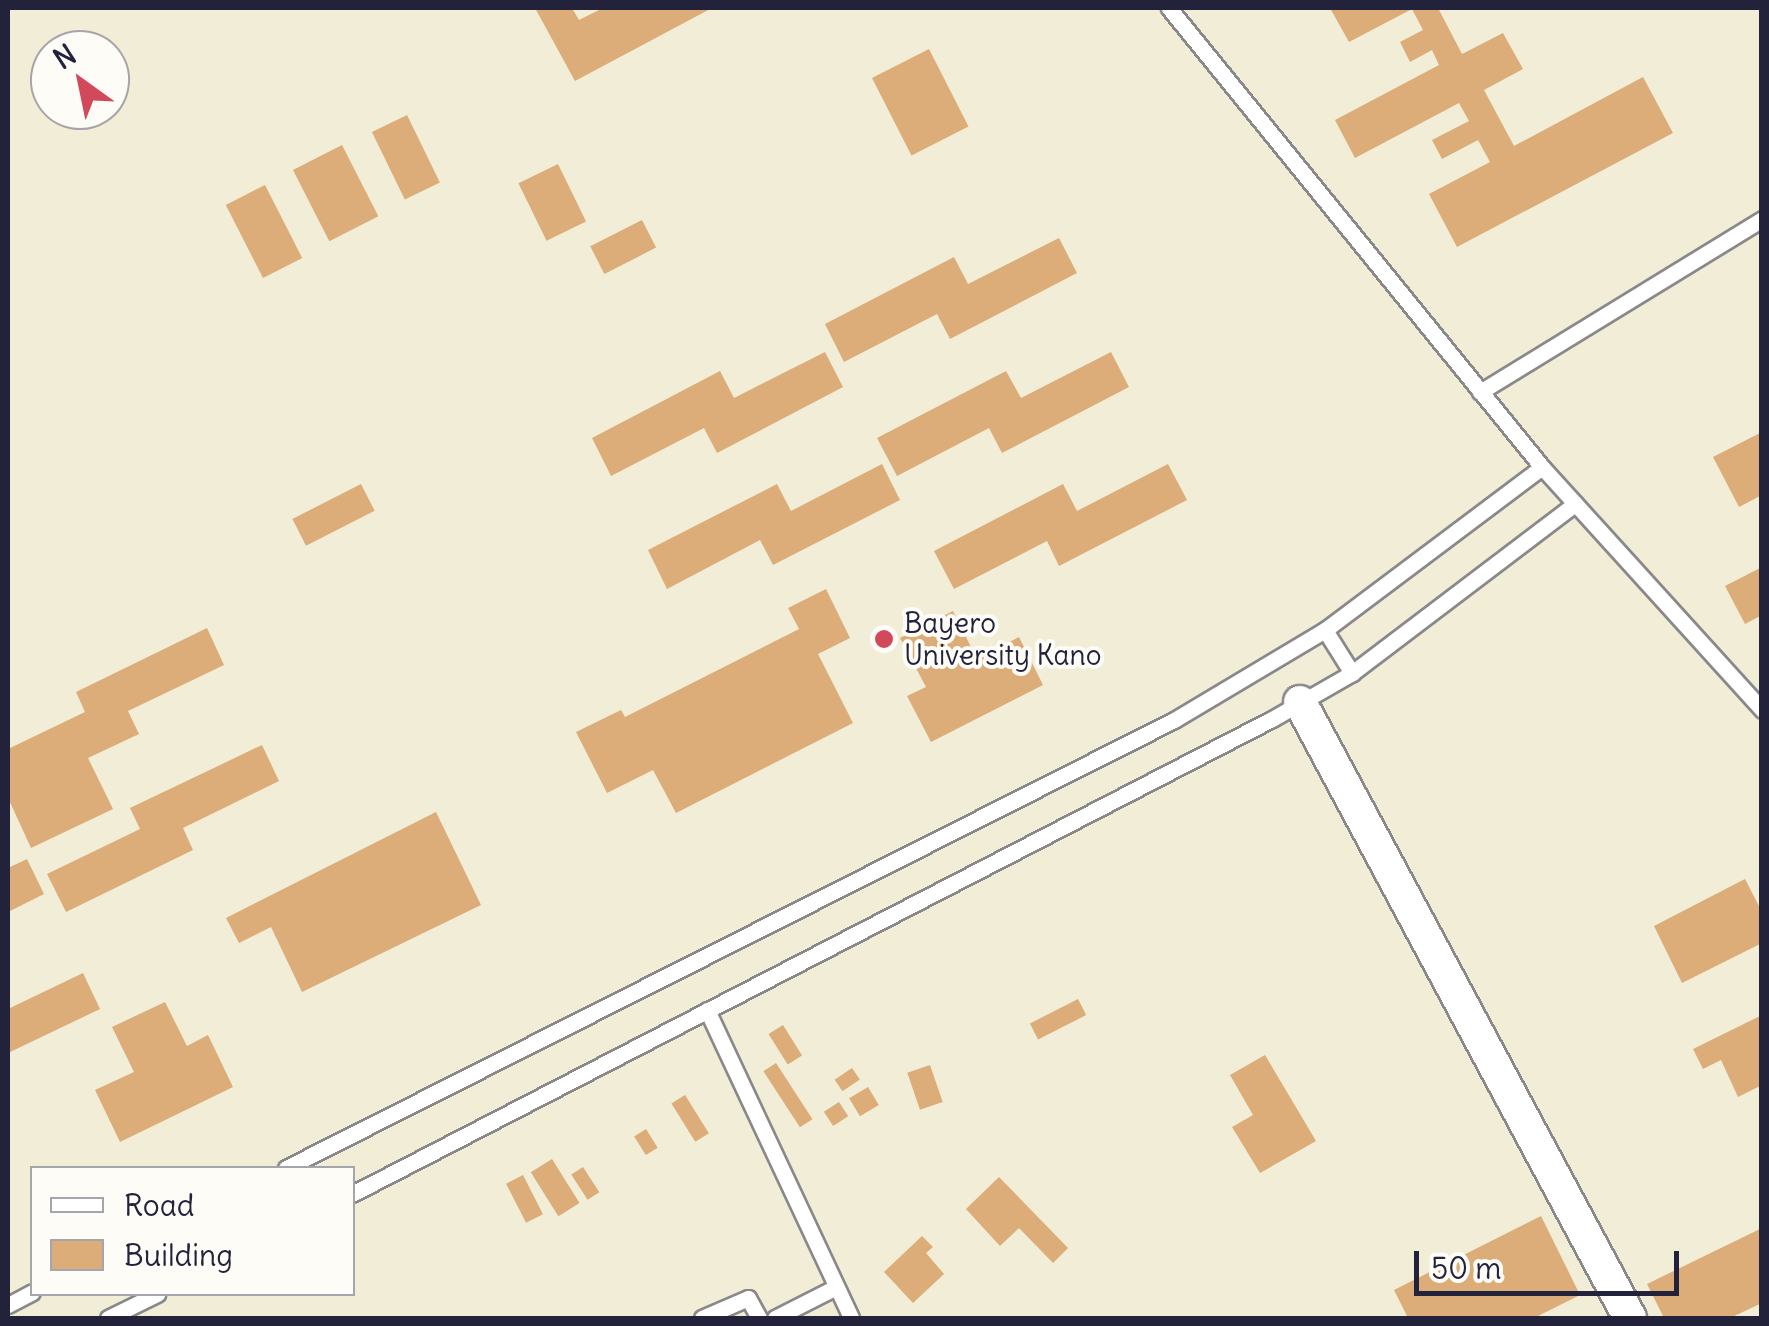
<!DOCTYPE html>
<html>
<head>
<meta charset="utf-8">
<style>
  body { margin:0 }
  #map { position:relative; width:1769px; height:1326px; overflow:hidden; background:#f1edd7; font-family:Delius,sans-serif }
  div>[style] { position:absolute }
  .building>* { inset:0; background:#dcac79; transform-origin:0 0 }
  .roads { filter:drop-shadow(2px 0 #8a8889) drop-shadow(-2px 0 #8a8889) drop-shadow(0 2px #8a8889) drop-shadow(0 -2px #8a8889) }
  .lane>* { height:15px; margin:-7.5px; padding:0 7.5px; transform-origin:7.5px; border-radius:7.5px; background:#fff }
  .street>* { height:32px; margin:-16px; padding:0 16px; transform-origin:16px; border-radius:16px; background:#fff }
  .dots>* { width:28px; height:28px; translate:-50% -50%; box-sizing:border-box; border:5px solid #fdfcf7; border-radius:50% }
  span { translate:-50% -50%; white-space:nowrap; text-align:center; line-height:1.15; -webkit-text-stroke:8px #fdfcf7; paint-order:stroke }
  .poi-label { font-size:28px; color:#22223b }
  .left { translate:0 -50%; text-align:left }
  .frame { position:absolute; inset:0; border:10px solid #22223b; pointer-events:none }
  .legend { position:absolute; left:30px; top:1166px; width:325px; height:130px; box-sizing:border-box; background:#fdfcf7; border:2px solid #a5a5ac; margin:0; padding:12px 18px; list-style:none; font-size:30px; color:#22223b }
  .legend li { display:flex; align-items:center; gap:20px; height:50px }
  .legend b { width:50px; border:2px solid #a5a5ac }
  .north { position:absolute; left:30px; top:30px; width:100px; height:100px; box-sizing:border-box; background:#fdfcf7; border:2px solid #a5a5ac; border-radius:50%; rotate:327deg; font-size:28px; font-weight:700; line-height:40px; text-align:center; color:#22223b }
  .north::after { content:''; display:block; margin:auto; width:35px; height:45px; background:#d1495b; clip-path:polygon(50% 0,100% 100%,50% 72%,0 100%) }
  .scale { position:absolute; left:1414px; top:1251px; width:265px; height:45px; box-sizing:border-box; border:5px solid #22223b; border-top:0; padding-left:12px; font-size:30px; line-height:35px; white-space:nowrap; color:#22223b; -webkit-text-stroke:8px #fdfcf7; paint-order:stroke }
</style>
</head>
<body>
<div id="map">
  <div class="building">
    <div style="clip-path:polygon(535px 8px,572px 8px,579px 20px,603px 8px,712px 8px,575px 81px)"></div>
    <div style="clip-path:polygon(1330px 8px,1438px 8px,1462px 54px,1503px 33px,1523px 69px,1484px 90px,1514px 146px,1643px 77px,1673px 133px,1457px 247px,1429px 194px,1490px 162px,1478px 140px,1442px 159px,1432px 140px,1469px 121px,1459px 103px,1355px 158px,1335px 120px,1439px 65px,1432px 50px,1410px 62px,1400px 42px,1423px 30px,1412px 9px,1349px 42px)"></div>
    <div style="left:929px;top:49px;width:87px;height:64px;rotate:63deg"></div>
    <div style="left:407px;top:115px;width:75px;height:39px;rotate:64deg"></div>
    <div style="left:342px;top:145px;width:80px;height:55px;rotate:63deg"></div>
    <div style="left:558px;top:164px;width:64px;height:44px;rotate:64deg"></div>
    <div style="left:265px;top:185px;width:82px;height:44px;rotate:63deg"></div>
    <div style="left:642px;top:220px;width:31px;height:58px;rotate:63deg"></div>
    <div style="clip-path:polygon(1059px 238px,1077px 273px,950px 339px,937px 314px,844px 362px,825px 324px,954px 257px,968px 284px)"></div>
    <div style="clip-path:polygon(825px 352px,843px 387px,717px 453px,704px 428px,611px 476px,592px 438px,720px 371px,734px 398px)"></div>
    <div style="clip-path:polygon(1111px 352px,1129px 387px,1002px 453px,989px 428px,897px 476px,877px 438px,1006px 371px,1021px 398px)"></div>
    <div style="clip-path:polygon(1762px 432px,1762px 495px,1739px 507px,1713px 457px)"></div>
    <div style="clip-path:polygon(882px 464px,900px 500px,773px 565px,760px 540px,667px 589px,648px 550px,777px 484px,791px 511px)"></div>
    <div style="clip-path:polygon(1168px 464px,1187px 500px,1059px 566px,1047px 541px,954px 589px,934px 551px,1063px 484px,1077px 511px)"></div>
    <div style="left:361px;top:484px;width:30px;height:77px;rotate:63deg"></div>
    <div style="clip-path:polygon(1762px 567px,1762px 615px,1745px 624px,1725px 586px)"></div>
    <div style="clip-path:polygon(826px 589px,850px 638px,818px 654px,853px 723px,676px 813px,653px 770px,607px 793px,576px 732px,621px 710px,625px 717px,799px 629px,788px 608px)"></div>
    <div style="clip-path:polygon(953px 611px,977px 659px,1019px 637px,1043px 685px,931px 742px,907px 696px,926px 687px,900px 638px)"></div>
    <div style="clip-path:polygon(207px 628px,224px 665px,128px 711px,139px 734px,88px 758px,113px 809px,31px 848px,9px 800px,8px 749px,85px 712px,76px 692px)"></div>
    <div style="clip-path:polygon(262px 745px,279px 781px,183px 828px,193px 850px,66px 912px,47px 874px,140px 829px,130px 808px)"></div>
    <div style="clip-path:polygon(436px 812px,481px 905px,302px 992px,271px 927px,239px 943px,226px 918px)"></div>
    <div style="clip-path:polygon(27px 859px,44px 894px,8px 912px,8px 868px)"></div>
    <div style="clip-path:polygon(1745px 879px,1762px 912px,1762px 943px,1682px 983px,1654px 926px)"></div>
    <div style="clip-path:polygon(83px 973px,100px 1009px,8px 1053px,8px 1009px)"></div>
    <div style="left:1078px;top:999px;width:18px;height:54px;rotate:63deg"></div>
    <div style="clip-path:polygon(165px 1002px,187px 1046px,208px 1035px,233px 1087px,120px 1142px,95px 1090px,134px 1072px,112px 1027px)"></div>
    <div style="clip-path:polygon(1762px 1015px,1762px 1085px,1738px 1097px,1721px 1060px,1703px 1069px,1693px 1049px)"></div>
    <div style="left:783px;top:1025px;width:36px;height:17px;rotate:58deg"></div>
    <div style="clip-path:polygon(1265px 1055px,1316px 1141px,1260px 1173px,1232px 1127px,1253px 1115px,1230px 1075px)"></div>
    <div style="left:776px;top:1063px;width:67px;height:15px;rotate:57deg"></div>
    <div style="left:930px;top:1065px;width:39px;height:24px;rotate:71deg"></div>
    <div style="left:852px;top:1068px;width:14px;height:21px;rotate:56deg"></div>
    <div style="left:868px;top:1087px;width:21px;height:22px;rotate:59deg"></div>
    <div style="left:685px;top:1095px;width:45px;height:16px;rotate:58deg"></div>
    <div style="left:839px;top:1102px;width:17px;height:18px;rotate:57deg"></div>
    <div style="left:646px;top:1129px;width:22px;height:14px;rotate:58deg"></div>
    <div style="left:552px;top:1159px;width:52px;height:25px;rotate:58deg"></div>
    <div style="left:583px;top:1167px;width:30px;height:14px;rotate:57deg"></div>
    <div style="left:523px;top:1175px;width:44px;height:19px;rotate:63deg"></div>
    <div style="clip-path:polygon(999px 1177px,1068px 1248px,1053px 1263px,1019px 1228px,1000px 1246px,966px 1209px)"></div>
    <div style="clip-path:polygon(1541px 1216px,1580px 1295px,1534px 1318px,1408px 1318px,1394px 1290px)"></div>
    <div style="clip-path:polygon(1762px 1228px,1762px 1303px,1730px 1318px,1664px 1318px,1647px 1284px)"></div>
    <div style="clip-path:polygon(922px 1236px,933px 1247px,926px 1253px,944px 1274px,913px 1303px,884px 1272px)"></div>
  </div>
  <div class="roads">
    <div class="lane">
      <div style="left:1169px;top:8px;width:591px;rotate:50.9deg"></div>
      <div style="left:1542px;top:467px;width:328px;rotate:47.8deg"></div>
      <div style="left:1480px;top:392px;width:331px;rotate:-31.5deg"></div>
      <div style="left:1325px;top:630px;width:51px;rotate:57.9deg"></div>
      <div style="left:707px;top:1010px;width:340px;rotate:64.9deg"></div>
      <div style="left:286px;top:1168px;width:995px;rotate:-26.77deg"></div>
      <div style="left:1174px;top:720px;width:176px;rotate:-30.8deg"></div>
      <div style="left:1325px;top:630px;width:271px;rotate:-36.9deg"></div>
      <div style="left:352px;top:1194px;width:1035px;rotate:-27.31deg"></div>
      <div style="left:1272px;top:719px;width:92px;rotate:-29.9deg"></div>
      <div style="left:1352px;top:673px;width:280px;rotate:-37.2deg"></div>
      <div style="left:8px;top:1305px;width:27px;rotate:-28deg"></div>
      <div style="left:108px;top:1318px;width:55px;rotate:-26.1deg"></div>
      <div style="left:702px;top:1318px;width:50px;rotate:-23.5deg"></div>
      <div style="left:748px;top:1298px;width:23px;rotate:61deg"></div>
      <div style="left:775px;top:1318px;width:68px;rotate:-26.9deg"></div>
    </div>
    <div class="street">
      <div style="left:1300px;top:702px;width:699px;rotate:61.82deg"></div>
    </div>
  </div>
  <div class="dots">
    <div style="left:884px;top:639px;background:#d1495b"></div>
  </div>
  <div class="poi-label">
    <span class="left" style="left:904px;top:639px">Bayero<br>University Kano</span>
  </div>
  <div class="frame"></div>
  <ul class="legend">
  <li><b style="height:12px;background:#fff"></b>Road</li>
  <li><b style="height:28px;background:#dcac79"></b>Building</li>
  </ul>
  <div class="north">N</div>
  <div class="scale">50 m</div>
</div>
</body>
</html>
